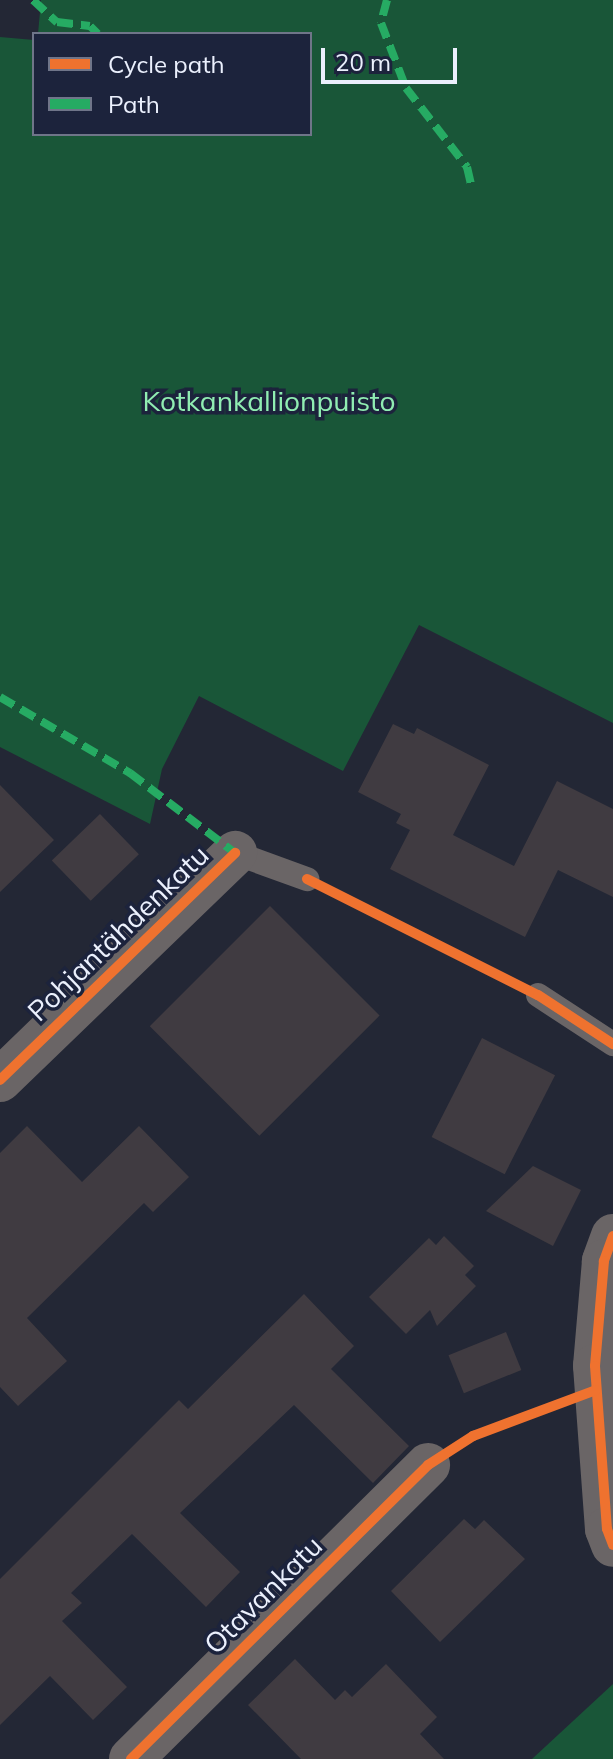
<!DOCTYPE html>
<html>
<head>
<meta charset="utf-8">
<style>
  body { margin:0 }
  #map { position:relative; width:613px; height:1759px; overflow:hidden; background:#232735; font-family:Mulish,sans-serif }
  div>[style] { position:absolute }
  .forest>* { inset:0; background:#195638 }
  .building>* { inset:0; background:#403b41; transform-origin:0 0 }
  .service>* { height:24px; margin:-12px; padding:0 12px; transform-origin:12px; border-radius:12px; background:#6a6566 }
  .minor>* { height:44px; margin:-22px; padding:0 22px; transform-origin:22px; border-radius:22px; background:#6a6566 }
  .quiet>* { height:8px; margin-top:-4px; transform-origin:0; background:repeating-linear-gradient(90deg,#26ab63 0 16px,transparent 0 24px) }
  .cycleway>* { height:10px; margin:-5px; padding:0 5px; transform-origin:5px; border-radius:5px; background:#ef722f }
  span { translate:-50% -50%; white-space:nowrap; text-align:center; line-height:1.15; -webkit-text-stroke:7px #1c233c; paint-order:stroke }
  .park-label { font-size:28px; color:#90edb2 }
  .street-label { font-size:28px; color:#ebf0fd }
  .legend { position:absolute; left:32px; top:32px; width:280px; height:104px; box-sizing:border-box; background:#1c233c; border:2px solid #6f7589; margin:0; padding:10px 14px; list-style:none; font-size:24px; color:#ebf0fd }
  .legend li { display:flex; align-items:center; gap:16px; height:40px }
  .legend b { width:40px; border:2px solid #6f7589 }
  .scale { position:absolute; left:321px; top:48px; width:136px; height:36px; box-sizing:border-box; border:4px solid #ebf0fd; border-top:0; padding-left:10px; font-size:24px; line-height:28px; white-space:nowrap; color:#ebf0fd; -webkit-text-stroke:6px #1c233c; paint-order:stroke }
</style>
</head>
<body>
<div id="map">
  <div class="forest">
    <div style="clip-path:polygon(41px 0,613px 0,613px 723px,419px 625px,343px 771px,199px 696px,162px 769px,150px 824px,0 747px,0 37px,34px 40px,34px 134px,310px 134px,310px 34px,38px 34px)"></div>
    <div style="clip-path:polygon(613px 1684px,613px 1759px,532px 1759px)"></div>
  </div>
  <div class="building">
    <div style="clip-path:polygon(393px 724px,414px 734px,417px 728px,489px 765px,453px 835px,514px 866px,557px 781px,613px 809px,613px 897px,558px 870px,525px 937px,390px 869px,410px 830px,396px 823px,401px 814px,358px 792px)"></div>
    <div style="clip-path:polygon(0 785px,54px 840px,0 892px)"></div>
    <div style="left:100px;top:814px;width:56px;height:67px;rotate:46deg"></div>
    <div style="left:270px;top:906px;width:155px;height:170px;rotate:45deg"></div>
    <div style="left:482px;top:1038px;width:82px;height:111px;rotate:27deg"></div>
    <div style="clip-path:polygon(27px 1126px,82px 1182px,139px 1126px,189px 1177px,153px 1212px,144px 1203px,27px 1318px,67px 1361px,18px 1406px,0 1387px,0 1153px)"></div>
    <div style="clip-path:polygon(533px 1166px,581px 1190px,553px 1246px,486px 1211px)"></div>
    <div style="clip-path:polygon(444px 1236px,474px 1266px,465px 1275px,476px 1286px,437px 1326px,430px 1310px,406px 1334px,369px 1297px,429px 1238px,436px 1245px)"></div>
    <div style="clip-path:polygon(304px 1294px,354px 1346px,331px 1369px,409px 1446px,373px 1483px,294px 1405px,180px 1513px,240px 1572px,206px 1607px,132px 1534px,71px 1593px,82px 1603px,62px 1621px,127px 1687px,93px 1720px,50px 1676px,0 1725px,0 1579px,179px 1400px,188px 1409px)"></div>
    <div style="left:506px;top:1332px;width:41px;height:62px;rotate:68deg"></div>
    <div style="clip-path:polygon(464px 1519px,475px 1529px,484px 1520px,525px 1559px,440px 1642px,391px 1591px)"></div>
    <div style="clip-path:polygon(295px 1659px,335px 1700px,345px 1690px,352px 1697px,386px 1664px,437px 1717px,420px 1734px,444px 1759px,301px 1759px,248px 1705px)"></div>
  </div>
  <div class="service">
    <div style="left:235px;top:853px;width:77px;rotate:19.9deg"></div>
    <div style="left:538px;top:995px;width:90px;rotate:33.2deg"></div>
  </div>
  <div class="minor">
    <div style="left:0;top:1080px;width:327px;rotate:-44deg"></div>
    <div style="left:613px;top:1236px;width:27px;rotate:110deg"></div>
    <div style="left:604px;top:1261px;width:105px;rotate:94.9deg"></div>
    <div style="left:595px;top:1366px;width:163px;rotate:85.8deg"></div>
    <div style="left:607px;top:1529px;width:17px;rotate:69deg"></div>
    <div style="left:131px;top:1759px;width:418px;rotate:-44.7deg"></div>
  </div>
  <div class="quiet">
    <div style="left:33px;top:0;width:33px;rotate:43deg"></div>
    <div style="left:57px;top:22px;width:33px;rotate:7deg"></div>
    <div style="left:90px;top:26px;width:11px;rotate:45deg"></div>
    <div style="left:387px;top:0;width:24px;rotate:105deg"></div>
    <div style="left:381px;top:23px;width:70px;rotate:69deg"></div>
    <div style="left:406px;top:88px;width:100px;rotate:52.3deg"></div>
    <div style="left:467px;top:167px;width:23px;rotate:77deg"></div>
    <div style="left:0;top:697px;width:151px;rotate:30.3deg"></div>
    <div style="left:130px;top:773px;width:132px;rotate:37.3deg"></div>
  </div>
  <div class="cycleway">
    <div style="left:307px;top:879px;width:258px;rotate:26.7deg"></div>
    <div style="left:538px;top:995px;width:90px;rotate:33.2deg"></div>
    <div style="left:0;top:1080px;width:327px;rotate:-44deg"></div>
    <div style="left:613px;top:1236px;width:27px;rotate:110deg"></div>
    <div style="left:604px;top:1261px;width:105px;rotate:94.9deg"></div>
    <div style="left:595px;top:1366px;width:163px;rotate:85.8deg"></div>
    <div style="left:607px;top:1529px;width:17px;rotate:69deg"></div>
    <div style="left:131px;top:1759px;width:418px;rotate:-44.7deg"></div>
    <div style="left:428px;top:1465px;width:54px;rotate:-32.8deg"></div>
    <div style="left:473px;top:1436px;width:131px;rotate:-20.5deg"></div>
  </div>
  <div class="park-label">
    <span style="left:269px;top:401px">Kotkankallionpuisto</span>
  </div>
  <div class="street-label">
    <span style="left:118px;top:933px;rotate:-44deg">Pohjantähdenkatu</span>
    <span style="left:263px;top:1595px;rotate:-45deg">Otavankatu</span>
  </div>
  <ul class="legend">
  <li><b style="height:10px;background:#ef722f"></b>Cycle path</li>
  <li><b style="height:10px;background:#26ab63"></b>Path</li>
  </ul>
  <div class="scale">20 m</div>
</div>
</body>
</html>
